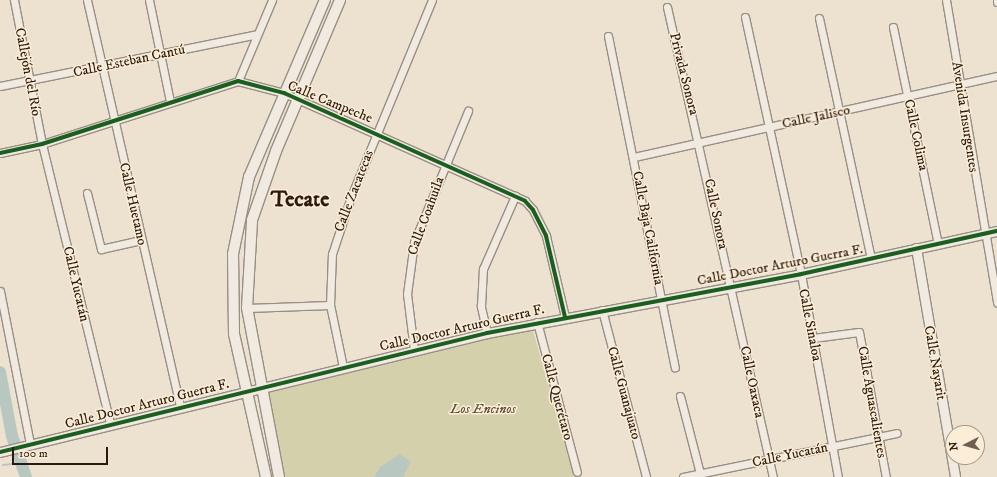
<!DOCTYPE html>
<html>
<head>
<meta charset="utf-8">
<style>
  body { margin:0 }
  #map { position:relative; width:997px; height:477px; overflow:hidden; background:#ede1cf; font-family:"IM FELL DW Pica",serif }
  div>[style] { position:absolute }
  .green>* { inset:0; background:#d5d0ac }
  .water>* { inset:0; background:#b8c8c1 }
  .stream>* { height:2px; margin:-1px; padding:0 1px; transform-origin:1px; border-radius:1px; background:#b8c8c1 }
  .river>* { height:12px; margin:-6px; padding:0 6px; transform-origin:6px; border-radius:6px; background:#b8c8c1 }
  .roads { filter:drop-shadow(1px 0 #988f84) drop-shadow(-1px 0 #988f84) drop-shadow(0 1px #988f84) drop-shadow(0 -1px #988f84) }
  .minor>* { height:7px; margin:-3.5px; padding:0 3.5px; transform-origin:3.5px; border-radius:3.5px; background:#f0eae0 }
  .tertiary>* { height:9px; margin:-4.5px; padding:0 4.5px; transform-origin:4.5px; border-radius:4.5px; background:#f0eae0 }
  .secondary>* { height:10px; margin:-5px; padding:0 5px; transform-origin:5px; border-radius:5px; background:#f0eae0 }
  .cycleway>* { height:4px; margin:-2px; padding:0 2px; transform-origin:2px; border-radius:2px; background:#1b5e20 }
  span { translate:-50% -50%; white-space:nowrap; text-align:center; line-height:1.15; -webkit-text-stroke:3px #fcedd7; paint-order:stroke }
  .street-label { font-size:14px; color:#2b1a0d }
  .park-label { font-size:14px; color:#584c34; font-style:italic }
  .town-label { font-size:22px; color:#2b1a0d; font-weight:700 }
  .north { position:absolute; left:945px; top:425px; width:40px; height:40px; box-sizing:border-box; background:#fcedd7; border:1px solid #a89986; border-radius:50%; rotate:264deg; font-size:11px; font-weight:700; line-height:16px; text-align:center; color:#2b1a0d }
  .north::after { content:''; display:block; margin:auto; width:14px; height:18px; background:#6f6051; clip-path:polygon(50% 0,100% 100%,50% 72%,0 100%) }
  .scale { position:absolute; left:12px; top:447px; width:96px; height:18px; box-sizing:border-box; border:2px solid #2b1a0d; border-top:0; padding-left:5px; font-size:12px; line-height:14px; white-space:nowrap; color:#2b1a0d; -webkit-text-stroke:3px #fcedd7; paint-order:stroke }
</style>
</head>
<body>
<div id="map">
  <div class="green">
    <div style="clip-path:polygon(532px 327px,574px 477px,284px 477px,264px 390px)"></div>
  </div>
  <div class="water">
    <div style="clip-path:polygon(400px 454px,411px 462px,403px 477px,374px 477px,380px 467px)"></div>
  </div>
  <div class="stream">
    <div style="left:3px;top:465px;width:17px;rotate:-7deg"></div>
  </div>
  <div class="river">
    <div style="left:0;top:372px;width:65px;rotate:79.4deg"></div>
    <div style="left:12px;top:436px;width:43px;rotate:71.1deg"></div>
  </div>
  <div class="roads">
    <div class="minor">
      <div style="left:14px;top:0;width:147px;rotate:79deg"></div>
      <div style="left:42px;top:144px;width:288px;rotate:76.3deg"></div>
      <div style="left:87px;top:0;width:417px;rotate:77.1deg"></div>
      <div style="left:149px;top:0;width:103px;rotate:78.3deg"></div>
      <div style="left:946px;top:0;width:307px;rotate:80.4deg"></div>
      <div style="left:997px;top:0;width:2px;rotate:90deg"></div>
      <div style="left:667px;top:7px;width:482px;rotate:77.3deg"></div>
      <div style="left:745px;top:17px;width:263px;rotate:77.7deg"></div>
      <div style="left:801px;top:274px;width:206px;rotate:79.7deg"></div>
      <div style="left:819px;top:18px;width:246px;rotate:77.8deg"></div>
      <div style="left:893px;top:27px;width:222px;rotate:78.3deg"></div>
      <div style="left:608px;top:36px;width:338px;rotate:78.6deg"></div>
      <div style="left:238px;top:81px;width:88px;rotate:-67.2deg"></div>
      <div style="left:0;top:86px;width:262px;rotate:-11.4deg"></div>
      <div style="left:0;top:153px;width:43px;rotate:-12.1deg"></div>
      <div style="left:42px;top:144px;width:206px;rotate:-17.8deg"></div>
      <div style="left:238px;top:81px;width:48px;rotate:14.6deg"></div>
      <div style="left:284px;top:93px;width:264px;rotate:24.1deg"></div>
      <div style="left:525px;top:201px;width:12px;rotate:48deg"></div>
      <div style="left:533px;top:210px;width:29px;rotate:63deg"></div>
      <div style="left:546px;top:236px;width:83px;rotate:76.8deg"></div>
      <div style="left:634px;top:157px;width:372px;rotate:-12.6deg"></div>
      <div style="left:87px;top:193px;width:58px;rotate:76deg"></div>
      <div style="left:101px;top:249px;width:41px;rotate:-12.7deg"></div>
      <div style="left:0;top:291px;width:156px;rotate:78.9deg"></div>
      <div style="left:247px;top:308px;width:83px;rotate:-2.1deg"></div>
      <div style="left:602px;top:310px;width:173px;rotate:75.2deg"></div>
      <div style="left:537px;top:322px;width:155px;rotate:75.1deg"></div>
      <div style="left:487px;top:333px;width:28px;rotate:-103deg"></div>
      <div style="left:481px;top:306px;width:37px;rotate:-87deg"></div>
      <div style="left:483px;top:269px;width:80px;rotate:-66.3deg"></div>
      <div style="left:813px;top:338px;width:46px;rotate:-7.4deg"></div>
      <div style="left:859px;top:332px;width:147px;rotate:79.5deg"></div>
      <div style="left:414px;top:350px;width:56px;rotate:-97.1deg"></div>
      <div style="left:407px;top:294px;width:52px;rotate:-82.3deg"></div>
      <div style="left:414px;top:242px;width:142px;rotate:-67.6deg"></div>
      <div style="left:343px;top:367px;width:63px;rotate:-101.8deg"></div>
      <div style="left:330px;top:305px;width:51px;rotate:-87.8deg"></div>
      <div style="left:332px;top:254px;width:63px;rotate:-71.6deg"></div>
      <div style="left:352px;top:194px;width:210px;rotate:-67.6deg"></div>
      <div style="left:680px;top:396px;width:84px;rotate:75.5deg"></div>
      <div style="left:683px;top:477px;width:218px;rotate:-11.6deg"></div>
    </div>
    <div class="tertiary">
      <div style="left:916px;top:248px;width:232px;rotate:80.3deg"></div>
      <div style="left:0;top:452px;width:501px;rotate:-13.73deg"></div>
      <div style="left:487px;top:333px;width:319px;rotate:-10.6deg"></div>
      <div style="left:801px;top:274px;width:201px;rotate:-12.4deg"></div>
    </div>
    <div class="secondary">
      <div style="left:266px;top:477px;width:147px;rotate:-102.6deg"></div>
      <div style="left:234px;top:334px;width:80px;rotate:-90.7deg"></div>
      <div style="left:233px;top:254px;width:79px;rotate:-78.3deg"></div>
      <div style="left:249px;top:177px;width:193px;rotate:-66.8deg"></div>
      <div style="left:279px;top:477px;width:172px;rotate:-100.7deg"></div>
      <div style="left:247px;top:308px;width:88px;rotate:-86.7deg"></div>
      <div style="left:252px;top:220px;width:73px;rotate:-70.8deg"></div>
      <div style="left:276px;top:151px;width:164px;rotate:-67deg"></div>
    </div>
  </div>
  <div class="cycleway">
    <div style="left:0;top:153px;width:43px;rotate:-12.1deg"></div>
    <div style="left:42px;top:144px;width:206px;rotate:-17.8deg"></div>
    <div style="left:238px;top:81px;width:48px;rotate:14.6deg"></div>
    <div style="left:284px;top:93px;width:264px;rotate:24.1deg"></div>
    <div style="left:525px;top:201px;width:12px;rotate:48deg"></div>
    <div style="left:533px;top:210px;width:29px;rotate:63deg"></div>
    <div style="left:546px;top:236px;width:83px;rotate:76.8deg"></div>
    <div style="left:0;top:452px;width:501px;rotate:-13.73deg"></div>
    <div style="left:487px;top:333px;width:319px;rotate:-10.6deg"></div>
    <div style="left:801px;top:274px;width:201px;rotate:-12.4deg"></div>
  </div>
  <div class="street-label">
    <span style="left:129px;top:61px;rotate:-12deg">Calle Esteban Cantú</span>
    <span style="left:28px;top:72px;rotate:79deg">Callejón del Río</span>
    <span style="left:684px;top:74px;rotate:76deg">Privada Sonora</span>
    <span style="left:330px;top:102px;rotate:22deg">Calle Campeche</span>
    <span style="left:816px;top:117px;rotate:-12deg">Calle Jalisco</span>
    <span style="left:965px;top:117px;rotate:81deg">Avenida Insurgentes</span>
    <span style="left:916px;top:135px;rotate:78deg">Calle Colima</span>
    <span style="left:354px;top:191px;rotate:-69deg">Calle Zacatecas</span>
    <span style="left:133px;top:204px;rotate:77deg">Calle Huetamo</span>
    <span style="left:716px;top:214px;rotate:78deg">Calle Sonora</span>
    <span style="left:426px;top:216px;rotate:-70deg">Calle Coahuila</span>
    <span style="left:648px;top:228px;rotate:79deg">Calle Baja California</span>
    <span style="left:780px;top:265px;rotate:-11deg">Calle Doctor Arturo Guerra F.</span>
    <span style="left:76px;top:284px;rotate:77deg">Calle Yucatán</span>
    <span style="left:810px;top:325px;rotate:79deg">Calle Sinaloa</span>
    <span style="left:462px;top:328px;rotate:-13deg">Calle Doctor Arturo Guerra F.</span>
    <span style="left:935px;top:363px;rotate:80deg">Calle Nayarit</span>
    <span style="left:752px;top:382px;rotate:78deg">Calle Oaxaca</span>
    <span style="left:624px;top:393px;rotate:75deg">Calle Guanajuato</span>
    <span style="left:557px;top:397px;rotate:75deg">Calle Querétaro</span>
    <span style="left:872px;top:402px;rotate:80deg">Calle Aguascalientes</span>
    <span style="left:147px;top:404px;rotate:-14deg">Calle Doctor Arturo Guerra F.</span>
    <span style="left:790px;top:455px;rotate:-12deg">Calle Yucatán</span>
  </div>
  <div class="park-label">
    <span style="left:483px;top:409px">Los Encinos</span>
  </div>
  <div class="town-label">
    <span style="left:300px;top:200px">Tecate</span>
  </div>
  <div class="north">N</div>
  <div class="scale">100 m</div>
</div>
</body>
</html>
